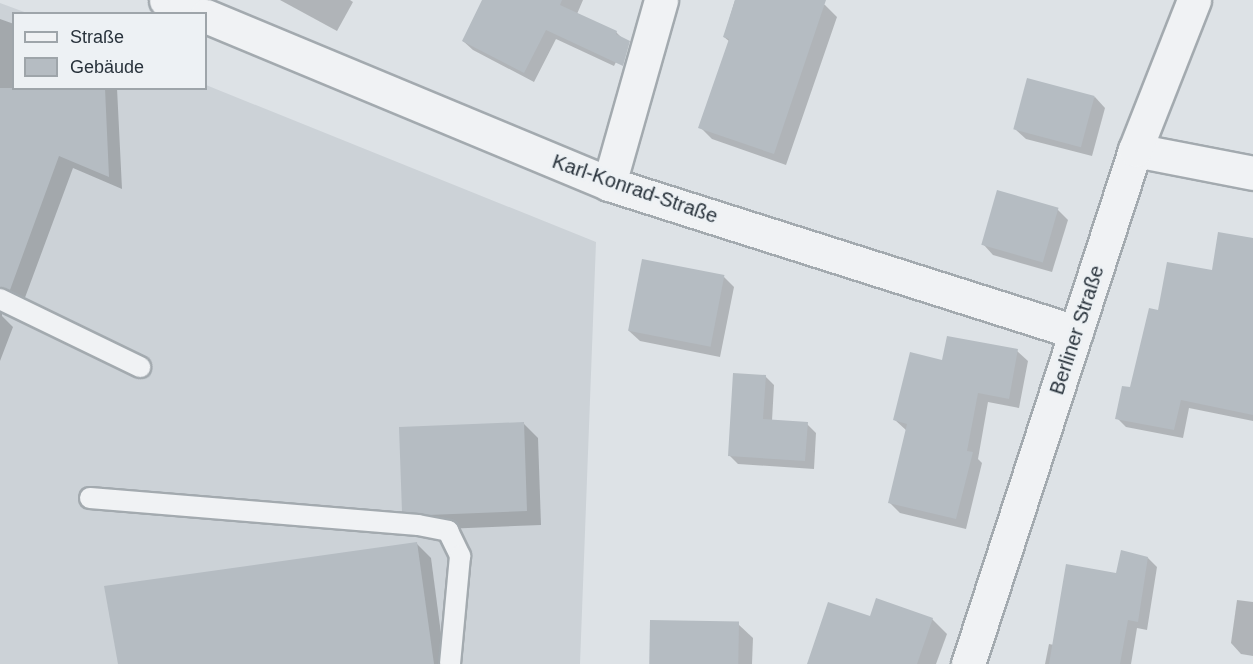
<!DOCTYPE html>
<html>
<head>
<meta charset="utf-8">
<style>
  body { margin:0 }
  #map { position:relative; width:1253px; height:664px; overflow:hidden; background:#dde2e6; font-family:Arial,sans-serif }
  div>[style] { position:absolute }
  .built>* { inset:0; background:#ccd2d7 }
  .shadow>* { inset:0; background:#0003 }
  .building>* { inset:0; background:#b5bcc2; transform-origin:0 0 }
  .roads { filter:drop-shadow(2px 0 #a3aaaf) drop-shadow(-2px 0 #a3aaaf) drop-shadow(0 2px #a3aaaf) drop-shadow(0 -2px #a3aaaf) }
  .service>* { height:20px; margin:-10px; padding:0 10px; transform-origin:10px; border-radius:10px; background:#f0f2f4 }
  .minor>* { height:33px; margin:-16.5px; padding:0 16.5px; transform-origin:16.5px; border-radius:16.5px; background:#f0f2f4 }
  span { translate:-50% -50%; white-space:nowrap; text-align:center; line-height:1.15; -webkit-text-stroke:5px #edf1f4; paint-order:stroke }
  .street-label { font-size:20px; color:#28323b }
  .legend { position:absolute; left:12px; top:12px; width:195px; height:78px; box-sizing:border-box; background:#edf1f4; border:2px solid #9ea5aa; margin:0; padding:8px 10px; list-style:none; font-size:18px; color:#28323b }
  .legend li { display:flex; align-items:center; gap:12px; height:30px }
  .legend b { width:30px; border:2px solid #9ea5aa }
</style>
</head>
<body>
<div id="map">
  <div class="built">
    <div style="clip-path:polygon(0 3px,27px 13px,14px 14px,14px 88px,206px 88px,206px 85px,596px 242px,580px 664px,0 664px)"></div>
  </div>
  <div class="shadow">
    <div style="clip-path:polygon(280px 0,350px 0,353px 2px,337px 31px)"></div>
    <div style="clip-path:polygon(485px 0,583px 0,577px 14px,616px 32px,626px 42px,614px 66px,556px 39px,534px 82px,473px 50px,463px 41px)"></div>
    <div style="clip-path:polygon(735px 0,810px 0,825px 5px,837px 17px,786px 165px,712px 139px,700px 127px,730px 42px,724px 37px)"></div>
    <div style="clip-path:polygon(0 19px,14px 24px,14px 88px,117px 88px,122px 189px,73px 168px,23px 303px,2px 308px,2px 316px,13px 327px,0 361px)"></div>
    <div style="clip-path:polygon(1095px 97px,1105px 108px,1092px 156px,1026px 139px,1015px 129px)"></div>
    <div style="clip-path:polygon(1057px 209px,1068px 220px,1052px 272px,993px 255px,983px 244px)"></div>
    <div style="clip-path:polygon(1253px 239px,1253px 421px,1189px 408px,1183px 438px,1126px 427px,1117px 418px,1131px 389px,1159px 312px)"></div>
    <div style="clip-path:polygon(724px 277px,734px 287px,720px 357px,640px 341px,629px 331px)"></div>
    <div style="clip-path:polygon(1017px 351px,1028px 361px,1019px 408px,988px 402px,978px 459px,982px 463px,966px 529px,900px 513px,890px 503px,907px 431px,895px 420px,943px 362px)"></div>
    <div style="clip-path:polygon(765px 376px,774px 385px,772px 421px,807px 424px,816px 433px,814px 469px,738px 464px,729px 455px)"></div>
    <div style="clip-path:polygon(524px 424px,538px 438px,541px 525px,444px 529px,418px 526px,404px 511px)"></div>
    <div style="clip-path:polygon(416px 543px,431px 558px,445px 664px,119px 664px)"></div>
    <div style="clip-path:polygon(1148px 558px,1157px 567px,1147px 630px,1137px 628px,1131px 664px,1045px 664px,1049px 644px,1054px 645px,1117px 574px)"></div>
    <div style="clip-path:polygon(1237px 600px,1253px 602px,1253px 656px,1241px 654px,1231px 643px)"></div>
    <div style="clip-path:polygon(871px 618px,932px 619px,947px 634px,936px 664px,809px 664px)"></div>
    <div style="clip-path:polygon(738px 624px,753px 638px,752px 664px,651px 664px)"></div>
  </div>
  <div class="building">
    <div style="clip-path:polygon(482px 0,562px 0,560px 5px,617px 31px,616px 34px,630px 41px,623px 66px,546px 30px,524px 73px,462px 41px)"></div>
    <div style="clip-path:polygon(735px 0,826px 0,774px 154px,698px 128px,729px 39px,723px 37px)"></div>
    <div style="left:1027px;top:78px;width:70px;height:53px;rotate:15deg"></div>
    <div style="clip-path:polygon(0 88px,105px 88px,109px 177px,59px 156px,10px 290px,0 287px)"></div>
    <div style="left:997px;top:190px;width:64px;height:57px;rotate:16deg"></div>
    <div style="clip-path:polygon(1218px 232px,1253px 238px,1253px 415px,1181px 400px,1174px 430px,1115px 419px,1122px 386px,1130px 387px,1149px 308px,1158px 310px,1167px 262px,1212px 270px)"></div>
    <div style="left:642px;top:259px;width:84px;height:73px;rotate:11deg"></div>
    <div style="clip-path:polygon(947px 336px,1018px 349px,1009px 399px,978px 393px,967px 451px,973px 452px,956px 519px,888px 503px,907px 424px,893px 420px,910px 352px,942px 360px)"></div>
    <div style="clip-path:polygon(733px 373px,766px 375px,763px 419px,808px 422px,805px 461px,728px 456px)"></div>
    <div style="clip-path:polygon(524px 422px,527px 511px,428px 515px,402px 512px,399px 427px)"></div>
    <div style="clip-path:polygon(417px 542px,434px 664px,118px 664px,104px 586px)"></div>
    <div style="clip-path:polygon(1121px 550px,1148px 557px,1138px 622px,1128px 620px,1120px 664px,1049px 664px,1066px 564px,1116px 573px)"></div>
    <div style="clip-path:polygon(876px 598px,933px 618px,917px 664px,807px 664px,828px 602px,870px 616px)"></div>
    <div style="left:650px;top:620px;width:89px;height:44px;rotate:1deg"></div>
  </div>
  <div class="roads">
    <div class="service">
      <div style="left:0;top:299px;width:156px;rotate:25.9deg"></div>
      <div style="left:90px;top:498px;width:329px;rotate:4.7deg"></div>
      <div style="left:418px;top:525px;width:31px;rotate:11deg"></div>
      <div style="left:448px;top:531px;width:28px;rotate:64deg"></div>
      <div style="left:460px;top:556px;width:108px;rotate:95.3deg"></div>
    </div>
    <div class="minor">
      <div style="left:166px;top:0;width:35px;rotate:24deg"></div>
      <div style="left:206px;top:16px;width:437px;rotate:22.6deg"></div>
      <div style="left:609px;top:184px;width:490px;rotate:17.6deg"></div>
      <div style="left:1135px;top:150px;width:120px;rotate:11deg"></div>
      <div style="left:609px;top:184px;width:191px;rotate:-74.2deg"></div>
      <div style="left:968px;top:664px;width:540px;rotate:-72deg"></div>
      <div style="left:1135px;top:150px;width:161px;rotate:-68.5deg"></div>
    </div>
  </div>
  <div class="street-label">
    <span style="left:635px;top:189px;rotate:19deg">Karl-Konrad-Straße</span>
    <span style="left:1077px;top:330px;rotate:-72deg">Berliner Straße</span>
  </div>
  <ul class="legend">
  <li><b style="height:8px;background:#f0f2f4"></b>Straße</li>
  <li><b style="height:16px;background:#b5bcc2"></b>Gebäude</li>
  </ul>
</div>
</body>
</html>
